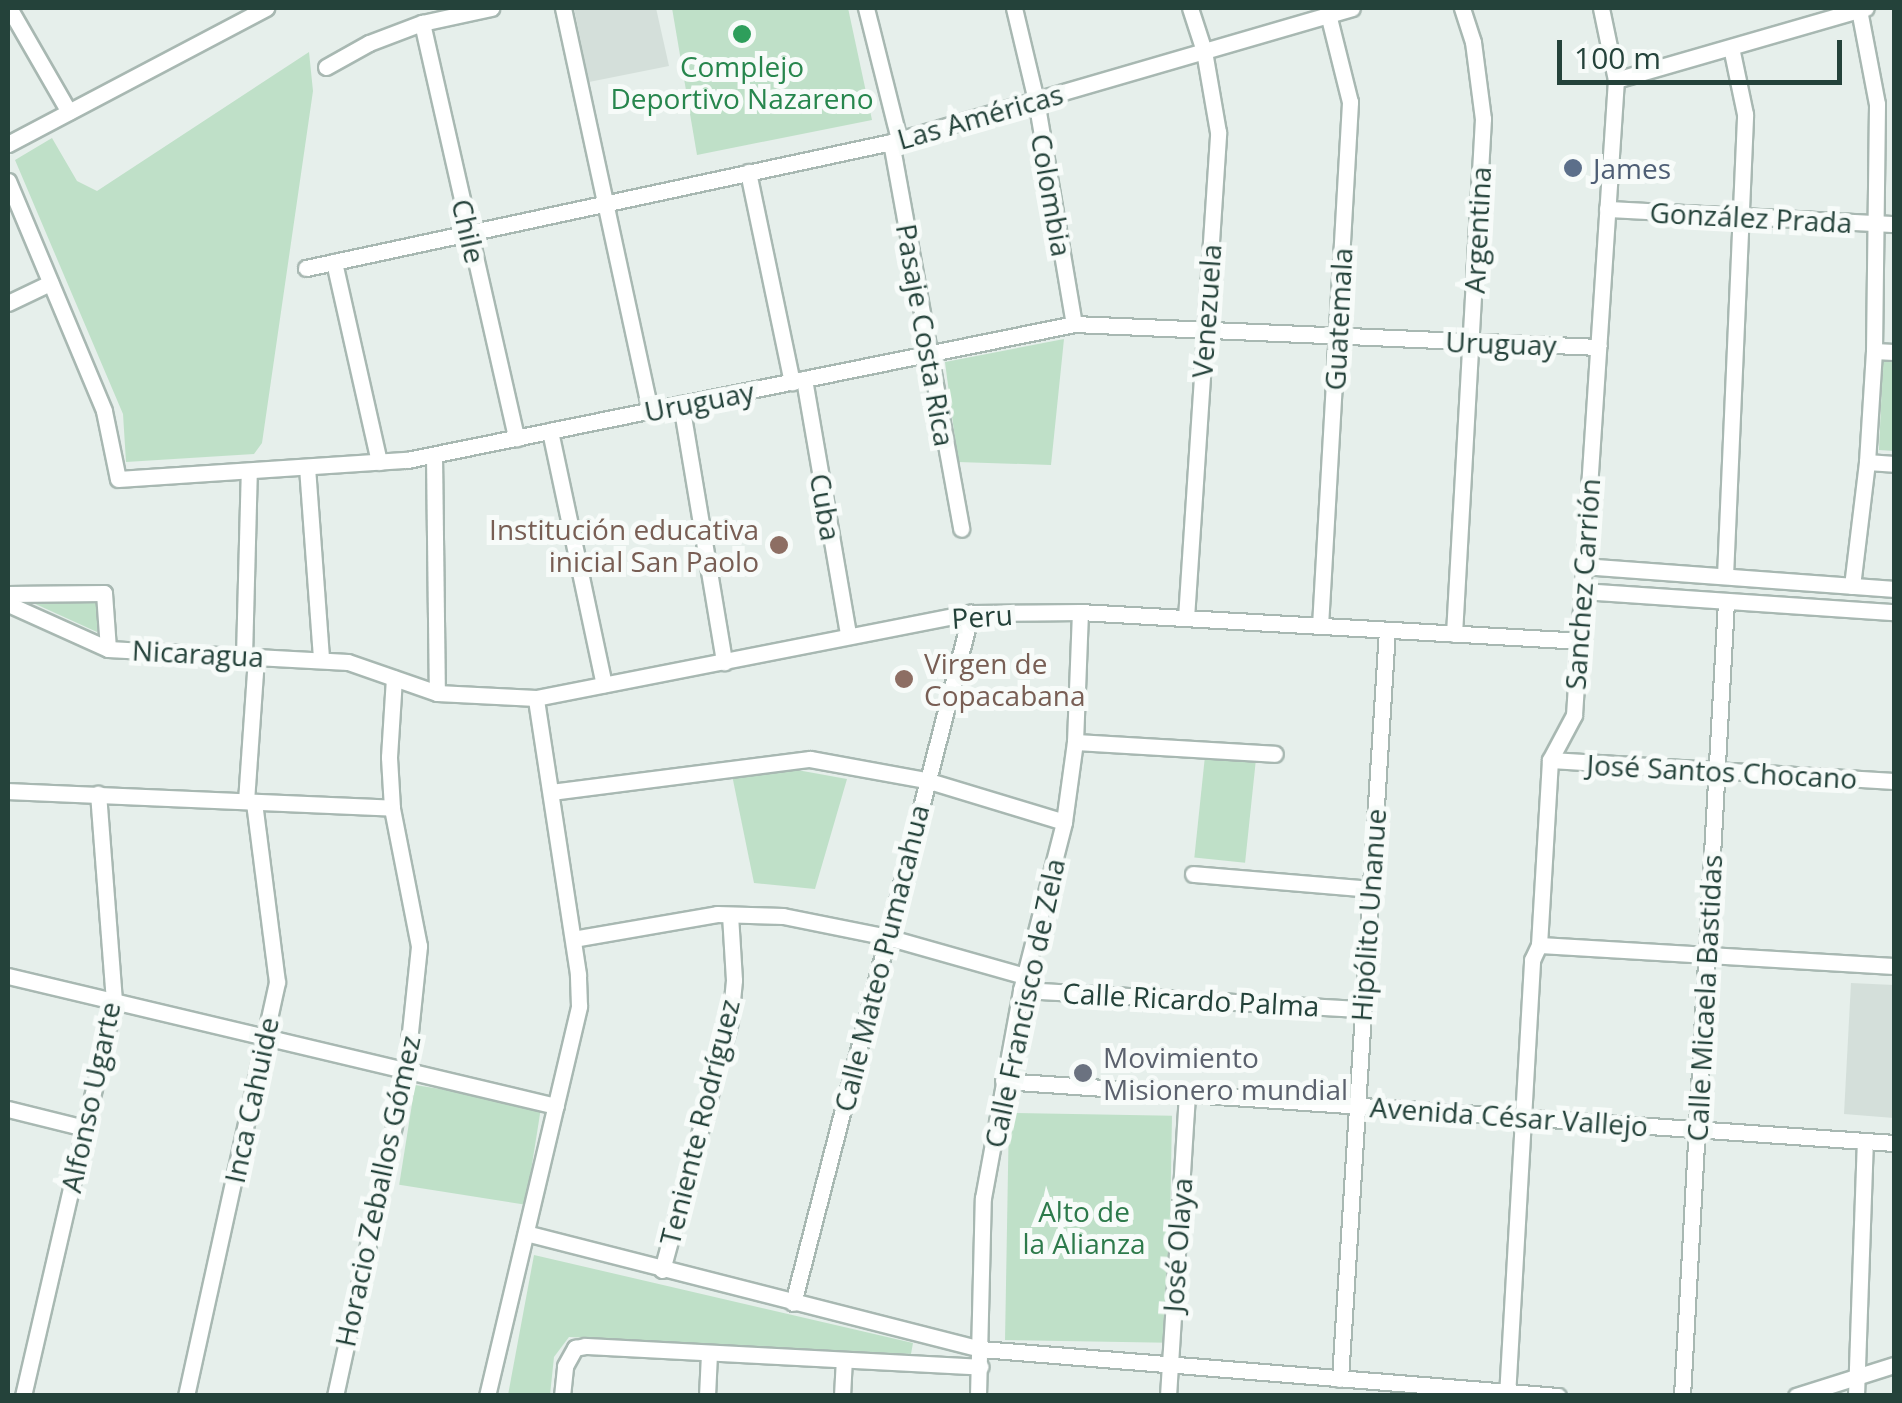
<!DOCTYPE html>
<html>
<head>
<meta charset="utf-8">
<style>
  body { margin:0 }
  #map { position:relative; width:1902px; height:1403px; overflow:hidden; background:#e6efeb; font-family:"Open Sans",sans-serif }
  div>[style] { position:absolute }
  .built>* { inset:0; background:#d4dfda }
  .green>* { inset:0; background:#bfe0c8; transform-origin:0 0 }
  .roads { filter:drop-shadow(2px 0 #a8b8b2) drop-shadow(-2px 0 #a8b8b2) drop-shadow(0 2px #a8b8b2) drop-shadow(0 -2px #a8b8b2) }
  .minor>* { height:15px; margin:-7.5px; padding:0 7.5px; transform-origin:7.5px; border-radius:7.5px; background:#fff }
  .dots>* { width:28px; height:28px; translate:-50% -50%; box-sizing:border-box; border:5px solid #f7fbf9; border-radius:50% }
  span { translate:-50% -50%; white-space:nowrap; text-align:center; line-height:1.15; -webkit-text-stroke:10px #f7fbf9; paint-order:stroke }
  .leisure-label { font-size:28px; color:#27864d }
  .street-label { font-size:28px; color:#24423a }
  .service-label { font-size:28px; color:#4e5e75 }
  .left { translate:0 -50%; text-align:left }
  .education-label { font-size:28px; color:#785e54 }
  .right { translate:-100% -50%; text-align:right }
  .worship-label { font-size:28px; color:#5b616d }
  .park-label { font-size:28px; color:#2d7a4b }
  .frame { position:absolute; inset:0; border:10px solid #24423a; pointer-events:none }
  .scale { position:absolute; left:1557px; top:40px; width:285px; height:45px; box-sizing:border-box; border:5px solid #24423a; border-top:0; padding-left:12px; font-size:30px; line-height:35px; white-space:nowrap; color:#24423a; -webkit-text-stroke:8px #f7fbf9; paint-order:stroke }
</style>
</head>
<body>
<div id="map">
  <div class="built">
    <div style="clip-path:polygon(574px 8px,656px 8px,669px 66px,589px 82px)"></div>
    <div style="clip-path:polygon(1851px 983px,1894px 985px,1894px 1118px,1844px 1114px)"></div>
  </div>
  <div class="green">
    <div style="clip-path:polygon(672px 8px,848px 8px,872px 120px,697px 155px)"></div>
    <div style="clip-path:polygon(309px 52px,313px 91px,262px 443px,254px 454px,126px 462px,123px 414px,15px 160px,52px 138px,77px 181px,97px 191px)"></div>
    <div style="clip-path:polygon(1064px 339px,1051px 465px,958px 462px,945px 362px)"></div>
    <div style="clip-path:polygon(1883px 360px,1894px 361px,1894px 451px,1879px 450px)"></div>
    <div style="clip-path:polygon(20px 597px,98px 603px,97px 632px)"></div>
    <div style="left:1205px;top:756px;width:51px;height:102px;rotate:6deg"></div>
    <div style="clip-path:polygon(786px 768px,847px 779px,815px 889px,754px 883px,732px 775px)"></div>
    <div style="left:415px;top:1085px;width:128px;height:101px;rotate:9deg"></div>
    <div style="left:1009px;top:1113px;width:163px;height:227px;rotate:1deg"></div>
    <div style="clip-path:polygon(534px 1255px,913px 1343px,911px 1354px,569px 1337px,554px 1357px,550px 1395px,508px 1395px)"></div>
  </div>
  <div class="roads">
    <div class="minor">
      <div style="left:563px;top:8px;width:412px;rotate:77.8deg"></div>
      <div style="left:866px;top:8px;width:135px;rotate:75.9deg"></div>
      <div style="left:1014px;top:8px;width:95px;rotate:76.6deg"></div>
      <div style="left:1036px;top:100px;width:227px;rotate:80.4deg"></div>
      <div style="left:12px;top:13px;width:114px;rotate:60.1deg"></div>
      <div style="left:422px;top:23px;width:426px;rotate:77.2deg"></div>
      <div style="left:326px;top:67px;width:49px;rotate:-29.2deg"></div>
      <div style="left:369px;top:43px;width:57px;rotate:-20.7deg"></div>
      <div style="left:422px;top:23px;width:71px;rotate:-12.3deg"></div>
      <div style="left:1616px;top:80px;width:260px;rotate:-16.1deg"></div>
      <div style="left:891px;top:142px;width:393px;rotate:79.7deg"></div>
      <div style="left:8px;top:144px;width:292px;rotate:-27.8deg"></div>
      <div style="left:748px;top:172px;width:215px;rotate:78.2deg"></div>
      <div style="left:8px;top:181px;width:249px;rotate:67.3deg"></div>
      <div style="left:104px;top:411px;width:69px;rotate:78.4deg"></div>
      <div style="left:118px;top:479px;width:290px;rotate:-3.8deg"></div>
      <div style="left:407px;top:460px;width:681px;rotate:-11.52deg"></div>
      <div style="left:1074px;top:324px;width:525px;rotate:2.51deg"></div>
      <div style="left:1607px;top:209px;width:287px;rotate:3deg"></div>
      <div style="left:334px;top:262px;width:205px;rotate:77.3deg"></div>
      <div style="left:306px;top:268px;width:598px;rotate:-12.15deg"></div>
      <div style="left:891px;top:142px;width:480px;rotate:-16.2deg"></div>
      <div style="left:8px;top:303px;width:47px;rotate:-25.5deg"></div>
      <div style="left:1874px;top:351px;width:20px;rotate:3deg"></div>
      <div style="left:804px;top:379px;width:260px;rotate:80.2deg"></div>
      <div style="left:681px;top:404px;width:262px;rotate:80.5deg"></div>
      <div style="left:550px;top:431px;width:259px;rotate:78deg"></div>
      <div style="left:434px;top:455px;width:238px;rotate:89.3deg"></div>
      <div style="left:1867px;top:462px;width:27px;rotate:4deg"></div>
      <div style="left:307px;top:467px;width:193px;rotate:85.8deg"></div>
      <div style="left:1583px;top:566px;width:312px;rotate:4.2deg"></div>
      <div style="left:1725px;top:576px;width:462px;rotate:-87.5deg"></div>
      <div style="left:1745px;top:114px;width:68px;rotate:-101.8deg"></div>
      <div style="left:1852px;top:586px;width:125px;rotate:-83.1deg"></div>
      <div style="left:1867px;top:462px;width:111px;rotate:-86.4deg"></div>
      <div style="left:1874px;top:351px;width:247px;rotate:-89.3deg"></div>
      <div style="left:1877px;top:104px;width:96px;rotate:-100.8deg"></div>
      <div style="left:1582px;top:591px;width:313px;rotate:3.9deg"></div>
      <div style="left:8px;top:594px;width:96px;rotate:-0.6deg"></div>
      <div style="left:104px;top:593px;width:56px;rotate:85.9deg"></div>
      <div style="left:8px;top:604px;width:110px;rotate:24.2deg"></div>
      <div style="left:108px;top:649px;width:240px;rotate:3.1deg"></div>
      <div style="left:348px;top:662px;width:94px;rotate:19.2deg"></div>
      <div style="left:437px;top:693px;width:99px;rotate:2.9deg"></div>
      <div style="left:536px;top:698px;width:443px;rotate:-11.1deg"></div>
      <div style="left:971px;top:613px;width:109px;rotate:-0.5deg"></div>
      <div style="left:1080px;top:612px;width:500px;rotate:3.3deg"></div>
      <div style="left:1186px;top:618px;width:487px;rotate:-86.2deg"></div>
      <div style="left:1218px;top:132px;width:82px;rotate:-99.8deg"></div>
      <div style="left:1204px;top:51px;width:45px;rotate:-108deg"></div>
      <div style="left:1320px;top:626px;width:525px;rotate:-86.72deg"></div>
      <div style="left:1350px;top:102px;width:91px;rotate:-104deg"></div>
      <div style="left:1454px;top:634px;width:516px;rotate:-86.78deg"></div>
      <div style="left:1483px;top:119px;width:78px;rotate:-97.4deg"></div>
      <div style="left:1473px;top:42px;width:36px;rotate:-108deg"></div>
      <div style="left:244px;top:656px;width:185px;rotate:-88.5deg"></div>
      <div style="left:1075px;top:742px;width:200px;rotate:3.4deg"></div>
      <div style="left:1550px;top:760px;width:345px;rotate:3.5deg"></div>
      <div style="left:8px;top:791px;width:384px;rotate:2.5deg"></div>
      <div style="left:551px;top:792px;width:261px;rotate:-7.3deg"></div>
      <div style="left:810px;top:759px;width:118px;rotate:10.3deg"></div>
      <div style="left:926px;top:780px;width:144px;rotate:16.9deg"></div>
      <div style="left:246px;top:801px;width:144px;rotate:-86deg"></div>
      <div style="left:1193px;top:874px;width:178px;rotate:4.8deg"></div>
      <div style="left:573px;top:939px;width:146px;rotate:-9.8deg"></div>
      <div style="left:717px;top:914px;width:66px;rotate:1.7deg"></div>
      <div style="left:783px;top:916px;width:106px;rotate:11.4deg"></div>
      <div style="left:887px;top:937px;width:143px;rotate:15.8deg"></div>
      <div style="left:1539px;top:945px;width:356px;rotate:3.4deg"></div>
      <div style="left:8px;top:976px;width:563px;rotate:13.35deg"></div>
      <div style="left:1021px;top:990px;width:340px;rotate:3.2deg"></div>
      <div style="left:1003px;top:1081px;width:893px;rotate:3.98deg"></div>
      <div style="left:8px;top:1109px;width:79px;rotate:13.9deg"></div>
      <div style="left:526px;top:1233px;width:470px;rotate:14.3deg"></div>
      <div style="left:981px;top:1349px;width:579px;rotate:4.66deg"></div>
      <div style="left:662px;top:1270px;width:258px;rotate:-74.7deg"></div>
      <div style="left:730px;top:1021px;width:41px;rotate:-84.4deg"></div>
      <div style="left:734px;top:980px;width:65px;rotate:-93.5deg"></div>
      <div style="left:793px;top:1303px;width:713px;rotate:-75.53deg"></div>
      <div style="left:1340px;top:1379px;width:750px;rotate:-86.41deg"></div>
      <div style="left:23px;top:1396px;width:405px;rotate:-77deg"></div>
      <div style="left:114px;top:1001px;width:208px;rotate:-94.4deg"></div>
      <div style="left:186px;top:1396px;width:424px;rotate:-77.6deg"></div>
      <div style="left:277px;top:982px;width:181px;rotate:-97.3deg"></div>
      <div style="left:335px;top:1396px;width:334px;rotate:-77.7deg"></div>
      <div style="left:406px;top:1070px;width:125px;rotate:-84deg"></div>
      <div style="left:419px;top:946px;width:141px;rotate:-101.1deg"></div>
      <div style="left:392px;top:808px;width:51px;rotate:-93.4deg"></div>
      <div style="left:389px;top:757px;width:79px;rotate:-86.4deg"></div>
      <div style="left:487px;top:1396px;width:401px;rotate:-76.7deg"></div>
      <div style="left:579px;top:1006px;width:32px;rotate:-92deg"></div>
      <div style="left:578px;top:974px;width:279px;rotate:-98.7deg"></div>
      <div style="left:562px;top:1396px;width:30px;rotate:-84deg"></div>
      <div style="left:565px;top:1366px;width:21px;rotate:-61deg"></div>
      <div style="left:575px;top:1348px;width:10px;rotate:-11deg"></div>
      <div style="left:585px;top:1346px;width:396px;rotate:3deg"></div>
      <div style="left:707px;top:1396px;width:43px;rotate:-87.3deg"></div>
      <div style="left:842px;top:1396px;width:36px;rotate:-87deg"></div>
      <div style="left:978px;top:1396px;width:198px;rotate:-88.6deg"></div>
      <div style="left:983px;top:1198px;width:211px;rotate:-79.6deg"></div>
      <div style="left:1021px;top:990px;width:173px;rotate:-75.6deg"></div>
      <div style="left:1064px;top:822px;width:81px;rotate:-82.2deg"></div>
      <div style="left:1075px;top:742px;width:130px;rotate:-87.8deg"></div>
      <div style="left:1168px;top:1396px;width:303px;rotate:-86.4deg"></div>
      <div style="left:1507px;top:1396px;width:437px;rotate:-86.7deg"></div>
      <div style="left:1532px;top:960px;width:17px;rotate:-65deg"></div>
      <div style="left:1539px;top:945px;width:185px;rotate:-86.6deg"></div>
      <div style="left:1550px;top:760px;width:51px;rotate:-61.9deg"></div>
      <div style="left:1574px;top:715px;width:636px;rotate:-86.22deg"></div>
      <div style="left:1616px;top:80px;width:74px;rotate:-101.8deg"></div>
      <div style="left:1682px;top:1396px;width:796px;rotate:-86.83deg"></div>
      <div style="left:1796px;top:1396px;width:103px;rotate:-17.6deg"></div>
      <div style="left:1856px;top:1396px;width:255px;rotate:-88deg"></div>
    </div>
  </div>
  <div class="dots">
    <div style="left:742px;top:34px;background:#2e9e5b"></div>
    <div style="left:1573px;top:168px;background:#5c6f8a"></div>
    <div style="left:779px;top:545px;background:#8d6e63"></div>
    <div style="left:904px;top:679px;background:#8d6e63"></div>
    <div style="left:1083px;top:1073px;background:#6b7280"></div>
  </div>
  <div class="leisure-label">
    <span style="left:742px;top:82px">Complejo<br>Deportivo Nazareno</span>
  </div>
  <div class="street-label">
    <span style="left:980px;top:116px;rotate:-16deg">Las Américas</span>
    <span style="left:1052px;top:195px;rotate:80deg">Colombia</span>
    <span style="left:1751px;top:217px;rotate:3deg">González Prada</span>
    <span style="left:1477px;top:230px;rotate:-87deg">Argentina</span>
    <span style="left:469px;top:231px;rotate:77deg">Chile</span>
    <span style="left:1206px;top:311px;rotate:-86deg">Venezuela</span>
    <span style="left:1338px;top:319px;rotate:-87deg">Guatemala</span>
    <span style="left:926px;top:335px;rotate:80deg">Pasaje Costa Rica</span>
    <span style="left:1501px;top:343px;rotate:2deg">Uruguay</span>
    <span style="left:699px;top:401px;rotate:-11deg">Uruguay</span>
    <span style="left:826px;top:507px;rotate:80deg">Cuba</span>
    <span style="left:1582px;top:584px;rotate:-86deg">Sanchez Carrión</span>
    <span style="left:982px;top:616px;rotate:-4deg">Peru</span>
    <span style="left:198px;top:653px;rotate:3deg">Nicaragua</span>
    <span style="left:1722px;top:771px;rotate:3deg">José Santos Chocano</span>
    <span style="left:1368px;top:915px;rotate:-86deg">Hipólito Unanue</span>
    <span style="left:881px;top:958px;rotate:-76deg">Calle Mateo Pumacahua</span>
    <span style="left:1704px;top:998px;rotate:-87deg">Calle Micaela Bastidas</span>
    <span style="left:1191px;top:999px;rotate:3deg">Calle Ricardo Palma</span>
    <span style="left:1024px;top:1003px;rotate:-78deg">Calle Francisco de Zela</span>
    <span style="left:90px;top:1097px;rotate:-78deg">Alfonso Ugarte</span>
    <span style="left:251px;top:1100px;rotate:-78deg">Inca Cahuide</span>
    <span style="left:1509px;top:1116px;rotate:4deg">Avenida César Vallejo</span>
    <span style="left:699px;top:1122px;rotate:-76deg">Teniente Rodríguez</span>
    <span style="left:377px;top:1191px;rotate:-78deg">Horacio Zeballos Gómez</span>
    <span style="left:1177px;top:1245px;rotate:-86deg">José Olaya</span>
  </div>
  <div class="service-label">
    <span class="left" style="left:1593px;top:168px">James</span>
  </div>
  <div class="education-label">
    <span class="right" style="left:759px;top:545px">Institución educativa<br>inicial San Paolo</span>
    <span class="left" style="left:924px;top:679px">Virgen de<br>Copacabana</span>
  </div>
  <div class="worship-label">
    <span class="left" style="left:1103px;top:1073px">Movimiento<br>Misionero mundial</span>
  </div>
  <div class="park-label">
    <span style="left:1084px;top:1227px">Alto de<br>la Alianza</span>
  </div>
  <div class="frame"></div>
  <div class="scale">100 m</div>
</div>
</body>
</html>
